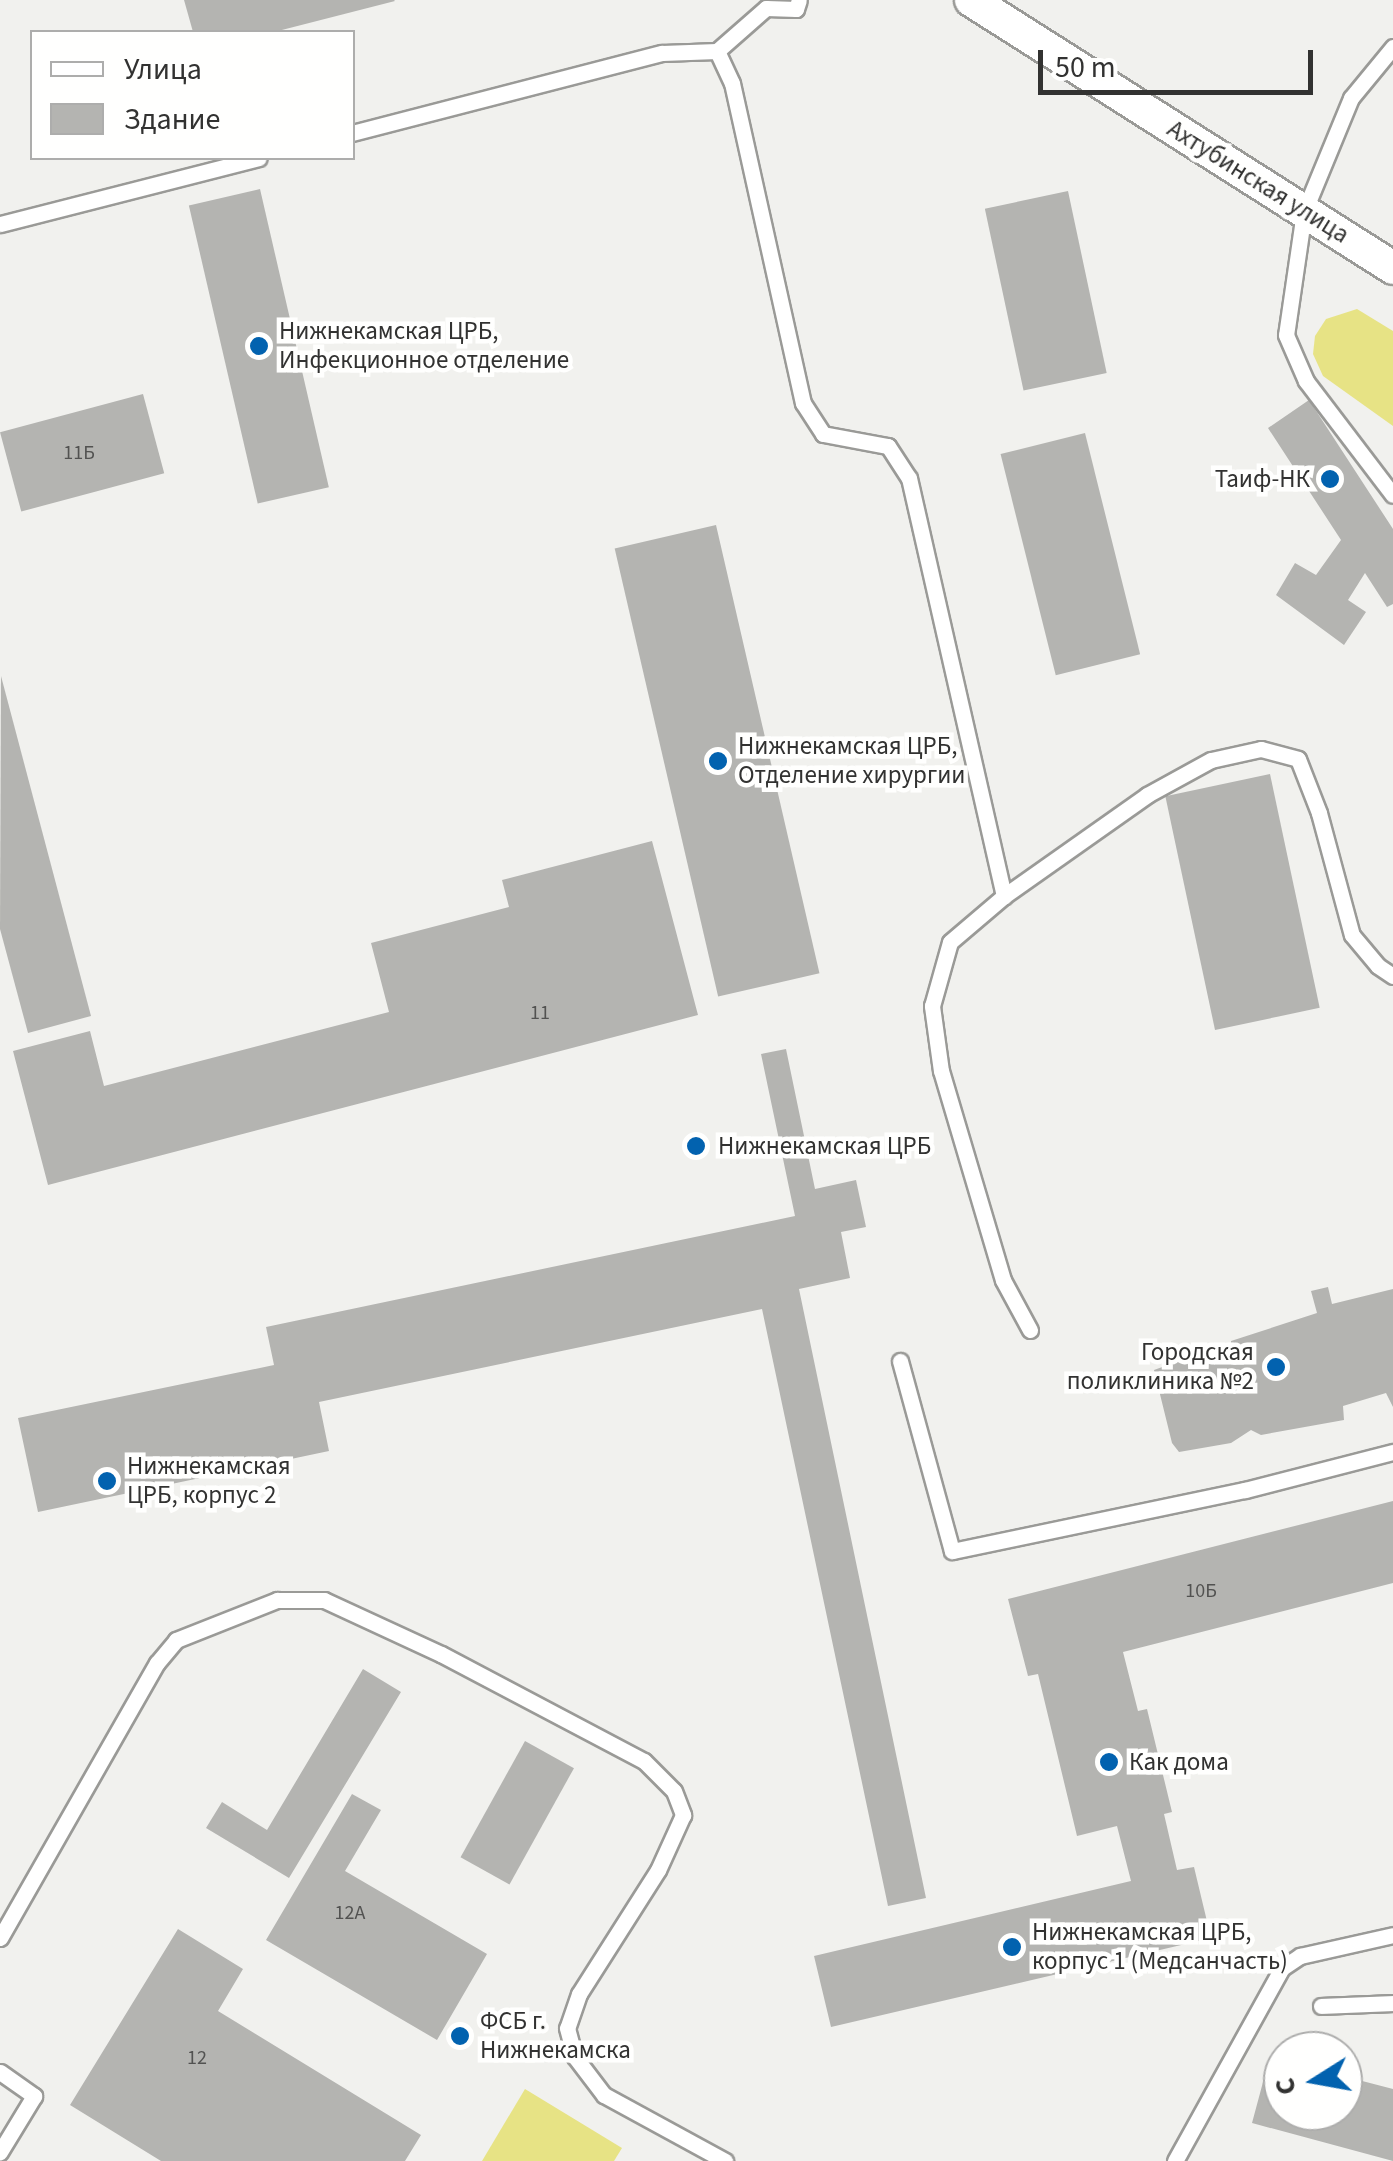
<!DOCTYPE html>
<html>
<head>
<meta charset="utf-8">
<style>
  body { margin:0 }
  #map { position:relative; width:1393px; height:2161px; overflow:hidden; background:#f1f1ee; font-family:"Source Sans 3",sans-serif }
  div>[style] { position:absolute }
  .green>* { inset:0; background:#e7e385 }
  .building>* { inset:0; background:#b4b4b1; transform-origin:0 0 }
  .roads { filter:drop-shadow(2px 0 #9a9a97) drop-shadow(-2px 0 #9a9a97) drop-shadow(0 2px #9a9a97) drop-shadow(0 -2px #9a9a97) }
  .service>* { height:15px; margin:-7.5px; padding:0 7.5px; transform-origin:7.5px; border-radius:7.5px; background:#fff }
  .minor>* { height:32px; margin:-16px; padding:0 16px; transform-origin:16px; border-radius:16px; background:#fff }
  .dots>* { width:28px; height:28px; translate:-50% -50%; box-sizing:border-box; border:5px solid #fffffe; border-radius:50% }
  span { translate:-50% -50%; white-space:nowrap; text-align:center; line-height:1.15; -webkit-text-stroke:9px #fffffe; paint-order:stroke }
  .number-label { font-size:20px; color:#525251 }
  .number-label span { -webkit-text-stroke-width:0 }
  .street-label { font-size:25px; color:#323231 }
  .poi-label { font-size:25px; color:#323231 }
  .left { translate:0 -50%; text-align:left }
  .right { translate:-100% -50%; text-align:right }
  .legend { position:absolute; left:30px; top:30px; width:325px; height:130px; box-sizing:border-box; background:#fffffe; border:2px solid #adadac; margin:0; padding:12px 18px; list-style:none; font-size:30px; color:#323231 }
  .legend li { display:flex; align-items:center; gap:20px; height:50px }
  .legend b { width:50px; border:2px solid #adadac }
  .north { position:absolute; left:1263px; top:2031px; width:100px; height:100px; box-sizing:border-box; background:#fffffe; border:2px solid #adadac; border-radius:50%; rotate:259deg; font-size:28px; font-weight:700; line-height:40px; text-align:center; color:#323231 }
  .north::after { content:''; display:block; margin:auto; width:35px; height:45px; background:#0262af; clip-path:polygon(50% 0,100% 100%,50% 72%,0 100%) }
  .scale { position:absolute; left:1038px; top:50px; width:275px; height:45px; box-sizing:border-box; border:5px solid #323231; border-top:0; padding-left:12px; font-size:30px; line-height:35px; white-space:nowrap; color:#323231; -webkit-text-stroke:8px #fffffe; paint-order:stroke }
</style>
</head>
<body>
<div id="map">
  <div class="green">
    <div style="clip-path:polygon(1357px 309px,1393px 331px,1393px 426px,1323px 376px,1313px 354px,1315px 336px,1326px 319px)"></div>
    <div style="clip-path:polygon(525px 2089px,622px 2148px,614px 2161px,482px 2161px)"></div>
  </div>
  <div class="building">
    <div style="clip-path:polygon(184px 0,394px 0,395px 1px,274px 32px,193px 32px)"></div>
    <div style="left:260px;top:189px;width:306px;height:73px;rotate:77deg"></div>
    <div style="left:1068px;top:191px;width:186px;height:85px;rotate:78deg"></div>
    <div style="left:143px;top:394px;width:82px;height:148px;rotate:75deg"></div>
    <div style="clip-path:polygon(1309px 400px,1393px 529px,1393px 604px,1387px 607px,1365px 573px,1348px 600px,1366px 612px,1344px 645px,1276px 595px,1295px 563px,1316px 575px,1341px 540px,1268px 428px)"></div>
    <div style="left:1085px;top:433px;width:228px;height:87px;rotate:76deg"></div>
    <div style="left:716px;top:525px;width:460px;height:104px;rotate:77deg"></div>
    <div style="clip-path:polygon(1px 676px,91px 1016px,28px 1033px,0 929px)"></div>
    <div style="left:1270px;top:774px;width:239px;height:107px;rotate:78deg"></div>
    <div style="clip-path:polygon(652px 841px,698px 1015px,48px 1185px,13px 1051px,90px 1031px,104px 1086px,389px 1012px,371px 943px,509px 907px,502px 880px)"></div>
    <div style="clip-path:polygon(786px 1049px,815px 1189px,856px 1180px,866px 1227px,841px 1232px,850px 1278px,799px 1289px,926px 1898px,888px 1906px,762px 1309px,319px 1402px,329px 1451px,38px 1512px,18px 1418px,274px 1365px,266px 1327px,795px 1216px,761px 1054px)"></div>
    <div style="clip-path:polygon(1328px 1287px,1332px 1304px,1393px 1289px,1393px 1407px,1386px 1393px,1343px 1406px,1344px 1420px,1261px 1435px,1251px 1430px,1231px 1443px,1179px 1452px,1172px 1443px,1154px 1370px,1212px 1349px,1221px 1357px,1231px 1354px,1231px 1341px,1317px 1313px,1311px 1291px)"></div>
    <div style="clip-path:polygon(1393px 1501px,1393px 1583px,1123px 1652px,1138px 1711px,1147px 1709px,1172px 1812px,1164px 1814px,1177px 1870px,1194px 1867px,1211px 1938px,831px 2027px,814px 1956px,1131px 1881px,1117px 1826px,1077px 1836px,1038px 1674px,1028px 1676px,1008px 1599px)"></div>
    <div style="clip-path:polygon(363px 1669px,401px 1692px,289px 1878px,206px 1828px,222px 1802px,267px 1830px)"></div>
    <div style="left:525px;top:1741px;width:56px;height:133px;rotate:29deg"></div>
    <div style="clip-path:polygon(352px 1794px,381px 1810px,345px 1871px,487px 1954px,437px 2040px,266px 1940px)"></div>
    <div style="clip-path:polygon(178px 1929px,243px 1969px,218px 2011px,421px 2135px,405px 2161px,161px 2161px,70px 2105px)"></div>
    <div style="clip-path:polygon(1270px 2056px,1283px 2059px,1283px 2111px,1343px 2111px,1343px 2076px,1393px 2089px,1393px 2161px,1252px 2123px)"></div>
  </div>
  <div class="roads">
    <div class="service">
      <div style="left:1393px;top:47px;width:66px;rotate:129.5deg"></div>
      <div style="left:1351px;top:98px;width:123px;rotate:112.4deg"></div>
      <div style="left:1304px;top:212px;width:124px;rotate:98.3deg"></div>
      <div style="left:1286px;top:335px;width:50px;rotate:66.5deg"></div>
      <div style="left:1306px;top:381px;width:143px;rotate:52.7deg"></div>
      <div style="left:717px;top:51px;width:65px;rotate:-41.3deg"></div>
      <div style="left:766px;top:8px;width:30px;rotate:2deg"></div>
      <div style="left:796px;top:9px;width:9px;rotate:-72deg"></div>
      <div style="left:352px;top:133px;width:320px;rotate:-14.5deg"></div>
      <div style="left:662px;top:53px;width:55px;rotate:-2.1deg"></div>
      <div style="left:717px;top:51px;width:35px;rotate:65deg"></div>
      <div style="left:732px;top:83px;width:328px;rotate:77.5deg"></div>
      <div style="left:803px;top:403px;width:37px;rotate:57deg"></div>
      <div style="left:823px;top:434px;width:66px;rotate:10.5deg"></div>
      <div style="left:888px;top:446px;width:38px;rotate:57deg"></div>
      <div style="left:909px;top:478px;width:429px;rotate:77.2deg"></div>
      <div style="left:0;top:224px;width:267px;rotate:-14.3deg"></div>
      <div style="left:1030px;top:1330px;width:57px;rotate:-118.4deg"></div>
      <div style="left:1003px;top:1280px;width:218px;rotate:-106.5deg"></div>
      <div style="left:941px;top:1071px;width:66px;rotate:-97.9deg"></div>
      <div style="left:932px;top:1006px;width:66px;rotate:-74.3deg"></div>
      <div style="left:950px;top:942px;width:71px;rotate:-40.4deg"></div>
      <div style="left:1004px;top:896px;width:175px;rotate:-35.2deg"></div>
      <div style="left:1147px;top:795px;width:73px;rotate:-28.7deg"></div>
      <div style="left:1211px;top:760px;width:51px;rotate:-12.4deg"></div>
      <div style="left:1261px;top:749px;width:38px;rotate:15deg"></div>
      <div style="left:1298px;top:759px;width:58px;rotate:68.7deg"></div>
      <div style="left:1319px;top:813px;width:126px;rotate:74.9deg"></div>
      <div style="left:1352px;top:935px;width:40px;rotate:50deg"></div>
      <div style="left:1378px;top:966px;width:18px;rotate:34deg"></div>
      <div style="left:900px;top:1361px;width:197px;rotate:74.7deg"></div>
      <div style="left:952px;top:1551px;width:299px;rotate:-11.8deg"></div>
      <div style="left:1245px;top:1490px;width:153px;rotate:-14.4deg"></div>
      <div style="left:0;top:1938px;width:317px;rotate:-60.3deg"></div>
      <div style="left:157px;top:1663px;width:30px;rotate:-50deg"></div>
      <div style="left:176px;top:1640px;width:109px;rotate:-21.6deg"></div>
      <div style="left:277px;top:1600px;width:47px"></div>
      <div style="left:324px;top:1600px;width:129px;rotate:24.8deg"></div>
      <div style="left:441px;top:1654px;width:229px;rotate:27.8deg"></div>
      <div style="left:644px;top:1761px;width:42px;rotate:45deg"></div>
      <div style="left:674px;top:1791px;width:26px;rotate:69deg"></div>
      <div style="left:683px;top:1815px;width:60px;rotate:114.4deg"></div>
      <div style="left:658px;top:1870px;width:147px;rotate:122.5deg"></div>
      <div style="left:579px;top:1994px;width:36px;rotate:109deg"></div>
      <div style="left:567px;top:2028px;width:30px;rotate:75deg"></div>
      <div style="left:575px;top:2057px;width:48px;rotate:52.7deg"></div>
      <div style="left:604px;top:2095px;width:138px;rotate:28.6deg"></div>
      <div style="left:1321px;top:2006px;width:72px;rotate:-2.4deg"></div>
      <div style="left:0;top:2072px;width:42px;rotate:35.2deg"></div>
      <div style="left:34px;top:2096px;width:66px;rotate:121.3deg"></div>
      <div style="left:1175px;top:2161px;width:221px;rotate:-61deg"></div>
      <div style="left:1282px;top:1968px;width:22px;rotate:-34deg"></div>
      <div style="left:1300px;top:1956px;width:95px;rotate:-12.7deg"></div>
    </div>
    <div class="minor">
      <div style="left:971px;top:0;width:500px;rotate:32.4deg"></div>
    </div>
  </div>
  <div class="dots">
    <div style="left:259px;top:346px;background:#0262af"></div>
    <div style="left:1330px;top:479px;background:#0262af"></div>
    <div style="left:718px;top:761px;background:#0262af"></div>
    <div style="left:696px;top:1146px;background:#0262af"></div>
    <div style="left:1276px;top:1367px;background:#0262af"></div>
    <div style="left:107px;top:1481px;background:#0262af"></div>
    <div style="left:1109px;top:1762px;background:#0262af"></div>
    <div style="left:1012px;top:1947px;background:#0262af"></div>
    <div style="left:460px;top:2036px;background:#0262af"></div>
  </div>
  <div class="number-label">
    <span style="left:79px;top:453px">11Б</span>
    <span style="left:540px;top:1013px">11</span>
    <span style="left:1201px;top:1591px">10Б</span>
    <span style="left:350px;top:1913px">12А</span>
    <span style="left:197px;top:2058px">12</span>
  </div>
  <div class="street-label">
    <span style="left:1258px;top:182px;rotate:32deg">Ахтубинская улица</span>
  </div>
  <div class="poi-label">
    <span class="left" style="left:279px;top:346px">Нижнекамская ЦРБ,<br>Инфекционное отделение</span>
    <span class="right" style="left:1310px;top:479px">Таиф-НК</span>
    <span class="left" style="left:738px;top:761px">Нижнекамская ЦРБ,<br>Отделение хирургии</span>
    <span class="left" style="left:718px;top:1146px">Нижнекамская ЦРБ</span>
    <span class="right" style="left:1254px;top:1367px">Городская<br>поликлиника №2</span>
    <span class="left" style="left:127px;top:1481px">Нижнекамская<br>ЦРБ, корпус 2</span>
    <span class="left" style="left:1129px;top:1762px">Как дома</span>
    <span class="left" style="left:1032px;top:1947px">Нижнекамская ЦРБ,<br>корпус 1 (Медсанчасть)</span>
    <span class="left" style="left:480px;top:2036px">ФСБ г.<br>Нижнекамска</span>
  </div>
  <ul class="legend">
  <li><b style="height:12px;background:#fff"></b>Улица</li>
  <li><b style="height:28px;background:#b4b4b1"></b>Здание</li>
  </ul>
  <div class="north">С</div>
  <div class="scale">50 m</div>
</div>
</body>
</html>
